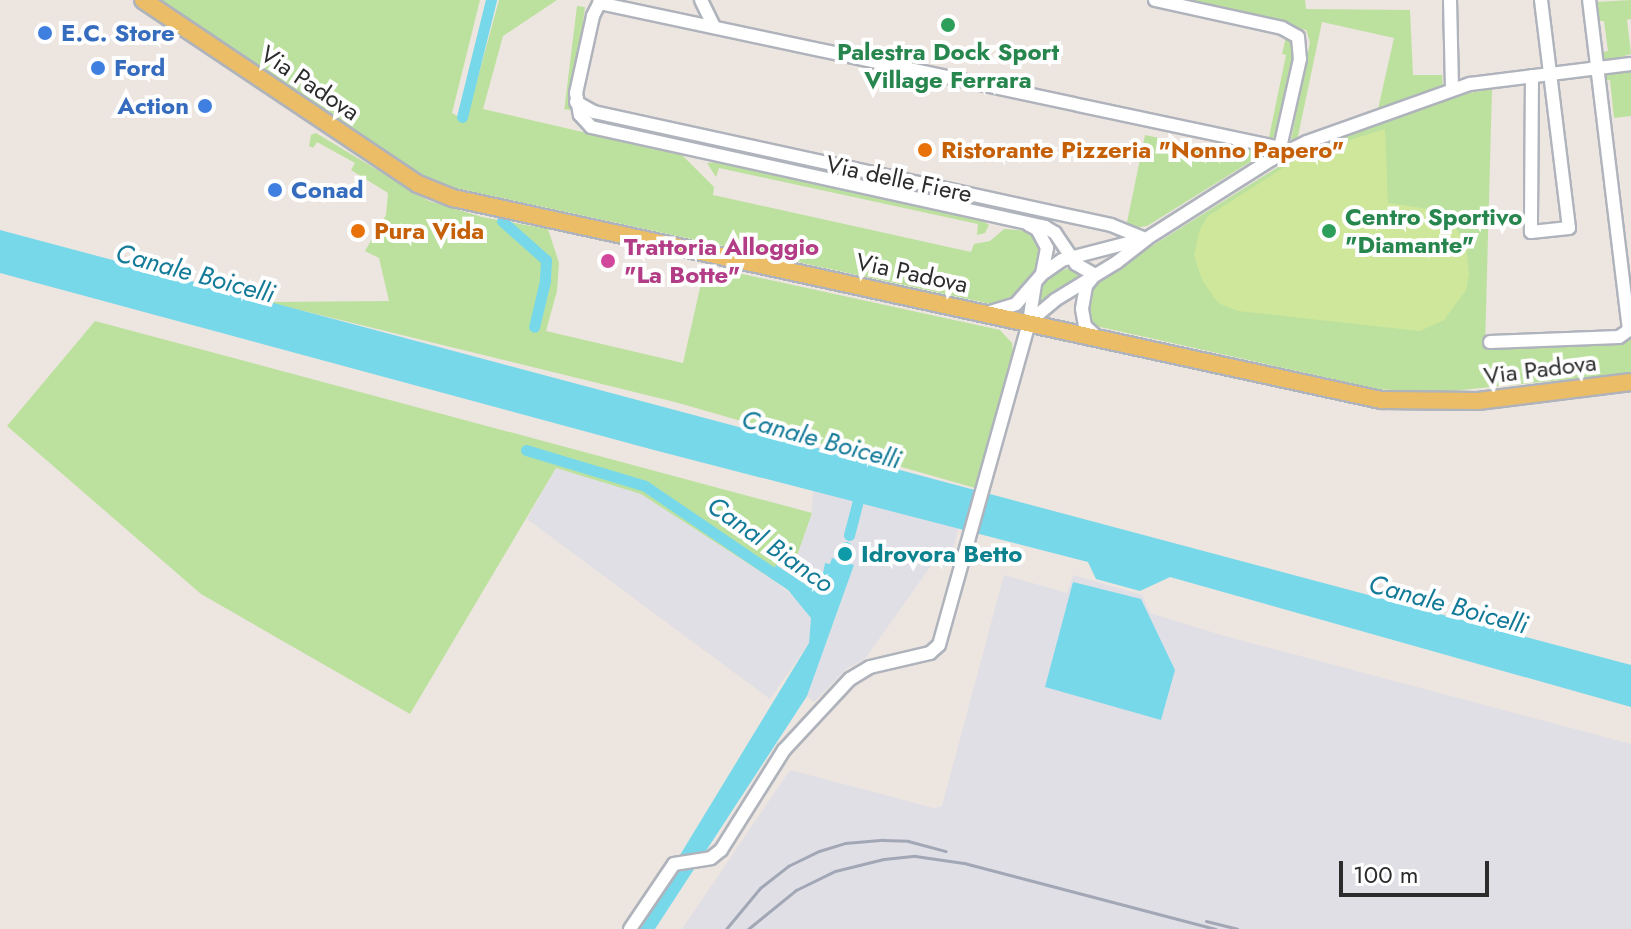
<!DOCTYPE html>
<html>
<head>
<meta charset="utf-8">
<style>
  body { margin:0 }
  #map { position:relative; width:1631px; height:929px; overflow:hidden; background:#ede5df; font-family:Jost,sans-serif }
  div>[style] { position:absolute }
  .industrial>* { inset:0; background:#e0dfe6 }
  .green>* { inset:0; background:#bce19e; transform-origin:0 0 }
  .pitch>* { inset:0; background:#cfe79a }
  .water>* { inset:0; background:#77d8ea }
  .canal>* { height:11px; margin:-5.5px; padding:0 5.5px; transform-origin:5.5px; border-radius:5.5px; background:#77d8ea }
  .roads { filter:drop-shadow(2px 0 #afb3bc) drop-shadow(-2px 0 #afb3bc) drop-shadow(0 2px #afb3bc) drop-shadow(0 -2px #afb3bc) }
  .minor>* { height:12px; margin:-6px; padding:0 6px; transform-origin:6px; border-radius:6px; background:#fff }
  .major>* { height:16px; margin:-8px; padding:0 8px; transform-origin:8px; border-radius:8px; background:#ebbd66 }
  .rail>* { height:3px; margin:-1.5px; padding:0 1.5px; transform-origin:1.5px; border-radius:1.5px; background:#a2a7b5 }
  .dots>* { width:22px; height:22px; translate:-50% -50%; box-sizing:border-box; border:4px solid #fff; border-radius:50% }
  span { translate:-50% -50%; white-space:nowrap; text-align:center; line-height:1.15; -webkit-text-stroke:8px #fff; paint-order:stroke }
  .shop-label { font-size:24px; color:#366cbe; font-weight:700 }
  .left { translate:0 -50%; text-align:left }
  .right { translate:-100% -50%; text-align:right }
  .leisure-label { font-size:24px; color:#27864d; font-weight:700 }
  .street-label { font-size:24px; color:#2c2c2c }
  .food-label { font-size:24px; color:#c56008; font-weight:700 }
  .hotel-label { font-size:24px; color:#b23c85; font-weight:700 }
  .culture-label { font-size:24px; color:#0d838f; font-weight:700 }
  .water-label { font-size:26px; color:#137a98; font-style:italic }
  .scale { position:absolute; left:1339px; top:861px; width:150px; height:36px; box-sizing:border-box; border:4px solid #2c2c2c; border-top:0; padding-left:10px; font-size:24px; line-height:28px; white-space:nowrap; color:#2c2c2c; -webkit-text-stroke:6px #fff; paint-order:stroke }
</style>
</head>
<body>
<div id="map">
  <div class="industrial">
    <div style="clip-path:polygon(556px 468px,641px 494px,757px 567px,801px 603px,811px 618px,809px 643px,770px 699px,527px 519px)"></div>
    <div style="clip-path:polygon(813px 489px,959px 527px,948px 567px,933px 563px,864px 660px,847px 668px,814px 702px,807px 696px,852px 571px,832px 559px,830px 565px,825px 563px,821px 588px,814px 594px,792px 570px,812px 513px)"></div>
    <div style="clip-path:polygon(1004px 575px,1067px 593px,1073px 575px,1142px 595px,1150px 613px,1221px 635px,1631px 744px,1631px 929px,682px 929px,790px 770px,934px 808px,942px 806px)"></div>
  </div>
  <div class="green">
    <div style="clip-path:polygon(153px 0,480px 0,452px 113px,466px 121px,499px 0,557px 0,503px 36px,483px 109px,682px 155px,714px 187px,713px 195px,971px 252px,974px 244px,990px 241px,1004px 229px,1030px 231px,1041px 247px,1040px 264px,1018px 294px,991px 304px,419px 180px)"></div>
    <div style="clip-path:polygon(1181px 0,1305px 0,1306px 9px,1410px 10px,1413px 75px,1442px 75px,1443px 87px,1378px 109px,1394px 38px,1322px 22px,1297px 141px,1294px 142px,1291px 140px,1310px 42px,1306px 30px)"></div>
    <div style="clip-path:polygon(1631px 0,1631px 19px,1627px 20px,1631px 54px,1601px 63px,1600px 53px,1608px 51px,1604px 21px,1598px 21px,1596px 2px)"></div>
    <div style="left:577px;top:6px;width:8px;height:104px;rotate:7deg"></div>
    <div style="clip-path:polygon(1286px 37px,1295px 48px,1276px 135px,1268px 142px,1286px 55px,1282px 54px)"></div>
    <div style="clip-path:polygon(1621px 70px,1622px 73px,1631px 72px,1631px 116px,1614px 118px,1610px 80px,1603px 81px,1602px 72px)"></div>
    <div style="clip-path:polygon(1492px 89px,1485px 347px,1631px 340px,1631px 373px,1432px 393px,1378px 389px,1091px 325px,1085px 313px,1086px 294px,1096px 281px,1302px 152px,1447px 97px)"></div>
    <div style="clip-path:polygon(316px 133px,429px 201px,482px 217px,548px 229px,559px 263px,557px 291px,546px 331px,683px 363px,705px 266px,1000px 330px,1012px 343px,1013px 353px,975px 488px,675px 402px,267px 302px,389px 301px,379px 258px,365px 251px,386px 215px,388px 193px,351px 170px,355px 163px,317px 142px,313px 148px,309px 146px,311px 135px)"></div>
    <div style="clip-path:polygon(1145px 135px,1240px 155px,1242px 146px,1260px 152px,1258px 157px,1147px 226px,1133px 228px,1126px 227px)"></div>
    <div style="clip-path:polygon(717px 162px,978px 218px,989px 225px,985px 233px,977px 235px,978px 224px,719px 168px,716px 177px,707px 163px)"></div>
    <div style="clip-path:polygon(1072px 267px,1086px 276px,1036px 306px,1037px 288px,1047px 276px)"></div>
    <div style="clip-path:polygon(95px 321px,812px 513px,792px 570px,779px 561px,769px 577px,641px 494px,556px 468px,410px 714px,201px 594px,7px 426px)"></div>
  </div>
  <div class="pitch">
    <div style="clip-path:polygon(1385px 129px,1388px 203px,1429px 209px,1442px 215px,1453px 223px,1466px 245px,1469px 274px,1466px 290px,1444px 320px,1420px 331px,1238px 311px,1218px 303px,1202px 280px,1194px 255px,1200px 229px,1208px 216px,1303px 155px)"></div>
  </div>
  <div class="water">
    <div style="clip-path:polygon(0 230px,1631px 665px,1631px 707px,1170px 577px,1140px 591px,1096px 579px,1088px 562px,654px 450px,0 273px)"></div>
    <div style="clip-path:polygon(832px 558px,854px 565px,807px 696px,655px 929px,635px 929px,809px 643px,811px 618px,788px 590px,769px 577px,776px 565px,819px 593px,825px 563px,830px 564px)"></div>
    <div style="clip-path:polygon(1073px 582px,1141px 599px,1175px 670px,1161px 720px,1045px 687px)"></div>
  </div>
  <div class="canal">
    <div style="left:462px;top:117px;width:121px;rotate:-76.1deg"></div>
    <div style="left:502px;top:221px;width:59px;rotate:41.6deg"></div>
    <div style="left:546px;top:260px;width:21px;rotate:93deg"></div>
    <div style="left:545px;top:281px;width:47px;rotate:103.4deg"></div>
    <div style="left:526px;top:450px;width:124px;rotate:16.8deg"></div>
    <div style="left:645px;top:486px;width:166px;rotate:34.2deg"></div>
    <div style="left:849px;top:535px;width:48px;rotate:-75.4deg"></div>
    <div style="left:839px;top:573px;width:27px;rotate:-75deg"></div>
  </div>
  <div class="roads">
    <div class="minor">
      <div style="left:601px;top:0;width:18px;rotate:117deg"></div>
      <div style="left:593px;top:16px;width:79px;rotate:102.4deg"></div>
      <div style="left:576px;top:93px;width:22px;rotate:80deg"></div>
      <div style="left:580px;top:115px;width:16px;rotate:47deg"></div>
      <div style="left:591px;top:127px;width:465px;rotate:12.4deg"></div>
      <div style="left:1045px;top:227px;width:12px;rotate:31deg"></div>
      <div style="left:1055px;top:233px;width:37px;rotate:56deg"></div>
      <div style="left:1076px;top:264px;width:22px;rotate:30deg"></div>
      <div style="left:701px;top:0;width:30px;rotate:64deg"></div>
      <div style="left:1155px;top:0;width:130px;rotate:12.4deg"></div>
      <div style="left:1282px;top:28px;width:18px;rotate:29deg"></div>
      <div style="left:1298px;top:37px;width:22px;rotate:85deg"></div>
      <div style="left:1300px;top:59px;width:91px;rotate:102.7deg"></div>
      <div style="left:1450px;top:0;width:89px;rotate:88.7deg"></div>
      <div style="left:599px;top:3px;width:706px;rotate:12.01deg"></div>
      <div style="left:1532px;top:76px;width:156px;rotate:90.4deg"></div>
      <div style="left:1531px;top:232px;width:38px;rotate:-6deg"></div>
      <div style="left:1569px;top:228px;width:230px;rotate:-97deg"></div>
      <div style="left:576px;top:102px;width:21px;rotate:29deg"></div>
      <div style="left:594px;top:112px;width:529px;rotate:12.33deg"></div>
      <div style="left:1111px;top:225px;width:38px;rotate:22deg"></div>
      <div style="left:1029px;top:225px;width:9px;rotate:27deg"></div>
      <div style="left:1037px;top:229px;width:21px;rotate:62deg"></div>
      <div style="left:1047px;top:248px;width:26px;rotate:101deg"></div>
      <div style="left:1093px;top:277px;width:11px;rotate:128deg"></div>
      <div style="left:1086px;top:286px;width:23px;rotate:100deg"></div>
      <div style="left:1082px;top:309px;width:17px;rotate:80deg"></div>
      <div style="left:1085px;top:326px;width:16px;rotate:43deg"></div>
      <div style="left:987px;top:313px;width:30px;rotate:-17deg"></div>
      <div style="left:1016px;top:304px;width:40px;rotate:-49deg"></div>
      <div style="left:1042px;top:274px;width:24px;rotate:-35deg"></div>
      <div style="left:1062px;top:260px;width:84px;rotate:-14.5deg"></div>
      <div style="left:1029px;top:322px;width:34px;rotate:-40deg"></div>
      <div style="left:1055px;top:300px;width:73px;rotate:-31.5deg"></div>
      <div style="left:1117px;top:262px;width:37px;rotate:-38deg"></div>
      <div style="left:1146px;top:239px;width:149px;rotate:-32.4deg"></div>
      <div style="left:1272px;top:159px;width:39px;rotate:-26deg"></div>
      <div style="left:1307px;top:142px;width:173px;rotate:-19.6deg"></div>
      <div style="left:1470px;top:84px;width:162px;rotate:-7.1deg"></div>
      <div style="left:1490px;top:342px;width:129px;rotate:-2.2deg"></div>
      <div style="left:1619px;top:337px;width:12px;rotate:-35deg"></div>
      <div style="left:1629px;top:330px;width:332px;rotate:-96.9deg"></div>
      <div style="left:630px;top:929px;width:78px;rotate:-55.9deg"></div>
      <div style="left:674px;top:864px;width:37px;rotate:-9deg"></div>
      <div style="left:711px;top:858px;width:13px;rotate:-39deg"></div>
      <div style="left:721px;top:850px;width:118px;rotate:-57.8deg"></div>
      <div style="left:784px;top:750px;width:97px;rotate:-47.1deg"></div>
      <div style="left:850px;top:679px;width:23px;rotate:-31deg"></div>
      <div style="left:870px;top:667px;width:62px;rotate:-13.1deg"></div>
      <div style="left:930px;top:653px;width:12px;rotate:-42deg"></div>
      <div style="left:939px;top:645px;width:335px;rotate:-74.4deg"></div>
      <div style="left:1029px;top:322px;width:39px;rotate:-81deg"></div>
    </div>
    <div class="major">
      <div style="left:143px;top:0;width:331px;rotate:33.8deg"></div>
      <div style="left:418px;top:184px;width:38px;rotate:22deg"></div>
      <div style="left:453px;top:198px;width:950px;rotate:12.28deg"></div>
      <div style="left:1381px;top:400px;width:97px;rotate:0.6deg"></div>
      <div style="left:1478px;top:401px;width:154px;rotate:-7.1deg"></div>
    </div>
  </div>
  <div class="rail">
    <div style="left:1206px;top:921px;width:32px;rotate:14deg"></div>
    <div style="left:726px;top:929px;width:53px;rotate:-50.3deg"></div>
    <div style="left:760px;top:888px;width:36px;rotate:-38deg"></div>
    <div style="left:788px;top:866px;width:34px;rotate:-26deg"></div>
    <div style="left:819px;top:851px;width:27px;rotate:-17deg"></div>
    <div style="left:845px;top:843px;width:38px;rotate:-5deg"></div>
    <div style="left:883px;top:840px;width:25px;rotate:2deg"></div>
    <div style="left:908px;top:841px;width:39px;rotate:15deg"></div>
    <div style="left:748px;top:929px;width:62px;rotate:-39.1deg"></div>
    <div style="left:796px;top:890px;width:43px;rotate:-26deg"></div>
    <div style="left:835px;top:871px;width:50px;rotate:-13.8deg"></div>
    <div style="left:884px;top:859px;width:31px;rotate:-6deg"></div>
    <div style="left:915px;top:856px;width:49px;rotate:8.1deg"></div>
    <div style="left:964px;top:863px;width:260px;rotate:14.7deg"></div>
  </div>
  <div class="dots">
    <div style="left:948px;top:25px;background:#2e9e5b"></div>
    <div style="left:45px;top:33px;background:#3f7fe0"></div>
    <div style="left:98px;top:68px;background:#3f7fe0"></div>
    <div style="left:205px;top:106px;background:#3f7fe0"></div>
    <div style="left:925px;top:150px;background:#e8710a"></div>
    <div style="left:275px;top:190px;background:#3f7fe0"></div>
    <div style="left:358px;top:231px;background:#e8710a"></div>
    <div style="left:1329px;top:231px;background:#2e9e5b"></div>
    <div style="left:608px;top:261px;background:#d1479c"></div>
    <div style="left:845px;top:554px;background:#0f9aa8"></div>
  </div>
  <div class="shop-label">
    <span class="left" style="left:61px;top:33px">E.C. Store</span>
    <span class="left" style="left:114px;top:68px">Ford</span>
    <span class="right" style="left:189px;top:106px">Action</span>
    <span class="left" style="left:291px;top:190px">Conad</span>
  </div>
  <div class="leisure-label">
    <span style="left:948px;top:66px">Palestra Dock Sport<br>Village Ferrara</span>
    <span class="left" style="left:1345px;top:231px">Centro Sportivo<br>"Diamante"</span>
  </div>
  <div class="street-label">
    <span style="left:310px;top:83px;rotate:34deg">Via Padova</span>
    <span style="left:899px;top:179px;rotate:12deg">Via delle Fiere</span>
    <span style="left:912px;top:273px;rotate:12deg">Via Padova</span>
    <span style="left:1540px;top:369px;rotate:-7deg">Via Padova</span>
  </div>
  <div class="food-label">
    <span class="left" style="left:941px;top:150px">Ristorante Pizzeria "Nonno Papero"</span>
    <span class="left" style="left:374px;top:231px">Pura Vida</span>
  </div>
  <div class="hotel-label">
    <span class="left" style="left:624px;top:261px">Trattoria Alloggio<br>"La Botte"</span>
  </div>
  <div class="culture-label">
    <span class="left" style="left:861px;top:554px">Idrovora Betto</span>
  </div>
  <div class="water-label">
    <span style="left:195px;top:274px;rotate:15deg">Canale Boicelli</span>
    <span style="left:821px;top:440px;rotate:15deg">Canale Boicelli</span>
    <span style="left:770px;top:545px;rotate:35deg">Canal Bianco</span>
    <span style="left:1448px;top:605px;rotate:15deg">Canale Boicelli</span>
  </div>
  <div class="scale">100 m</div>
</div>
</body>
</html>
